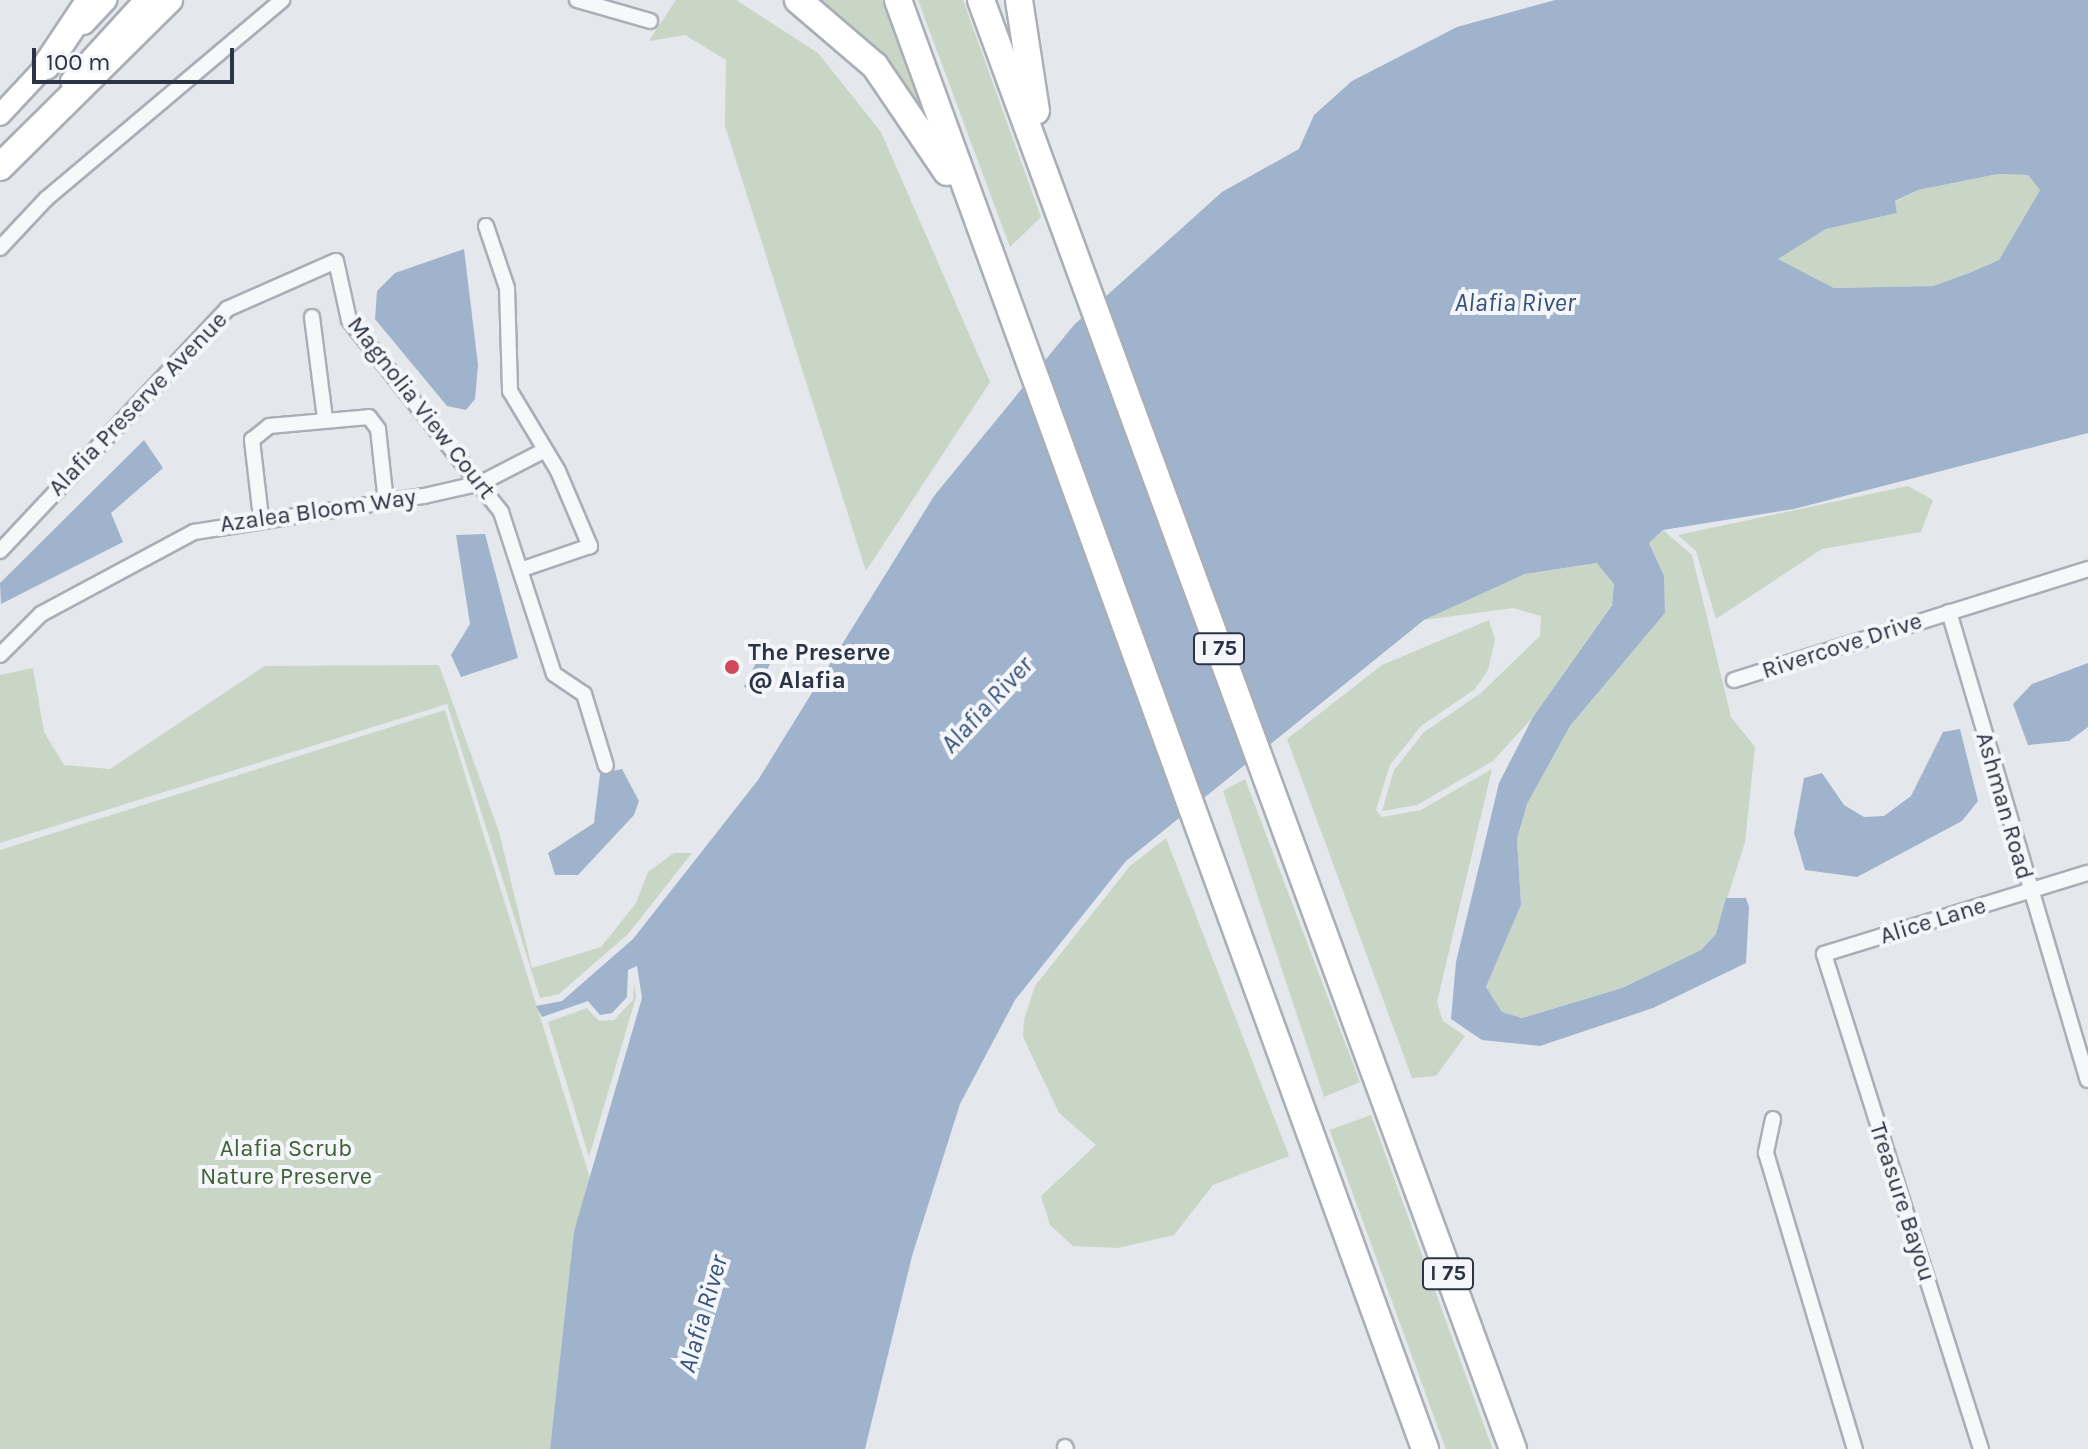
<!DOCTYPE html>
<html>
<head>
<meta charset="utf-8">
<style>
  body { margin:0 }
  #map { position:relative; width:2088px; height:1449px; overflow:hidden; background:#e4e7ec; font-family:Karla,sans-serif }
  div>[style] { position:absolute }
  .green>* { inset:0; background:#c9d6c5; transform-origin:0 0 }
  .water>* { inset:0; background:#9fb4cc; transform-origin:0 0 }
  .roads { filter:drop-shadow(2px 0 #a9aeb7) drop-shadow(-2px 0 #a9aeb7) drop-shadow(0 2px #a9aeb7) drop-shadow(0 -2px #a9aeb7) }
  .street>* { height:14px; margin:-7px; padding:0 7px; transform-origin:7px; border-radius:7px; background:#f7f8fa }
  .secondary>* { height:20px; margin:-10px; padding:0 10px; transform-origin:10px; border-radius:10px; background:#fff }
  .highway>* { height:26px; margin:-13px; padding:0 13px; transform-origin:13px; border-radius:13px; background:#fff }
  .dots>* { width:22px; height:22px; translate:-50% -50%; box-sizing:border-box; border:4px solid #f4f6f9; border-radius:50% }
  span { translate:-50% -50%; white-space:nowrap; text-align:center; line-height:1.15; -webkit-text-stroke:8px #f4f6f9; paint-order:stroke }
  .shield-label span { padding:2px 6px; background:#f4f6f9; border:2px solid; border-radius:6px; -webkit-text-stroke-width:0 }
  .shield-label { font-size:22px; color:#2b3445; font-weight:700 }
  .street-label { font-size:24px; color:#2b3445 }
  .poi-label { font-size:24px; color:#2b3445; font-weight:700 }
  .left { translate:0 -50%; text-align:left }
  .park-label { font-size:24px; color:#3f6138 }
  .water-label { font-size:26px; color:#34527a; font-style:italic }
  .scale { position:absolute; left:32px; top:48px; width:202px; height:36px; box-sizing:border-box; border:4px solid #2b3445; border-top:0; padding-left:10px; font-size:24px; line-height:28px; white-space:nowrap; color:#2b3445; -webkit-text-stroke:6px #f4f6f9; paint-order:stroke }
</style>
</head>
<body>
<div id="map">
  <div class="green">
    <div style="clip-path:polygon(676px 0,736px 0,818px 53px,881px 132px,990px 382px,866px 571px,725px 126px,726px 60px,685px 35px,649px 41px)"></div>
    <div style="clip-path:polygon(804px 0,882px 0,920px 101px,914px 107px)"></div>
    <div style="clip-path:polygon(918px 0,963px 0,1041px 217px,1010px 247px)"></div>
    <div style="clip-path:polygon(1998px 174px,2028px 175px,2040px 190px,1999px 260px,1969px 273px,1933px 286px,1834px 288px,1778px 259px,1826px 229px,1897px 213px,1895px 202px,1918px 190px)"></div>
    <div style="clip-path:polygon(1908px 486px,1933px 500px,1921px 532px,1822px 549px,1716px 619px,1696px 551px,1678px 535px)"></div>
    <div style="clip-path:polygon(1663px 530px,1692px 555px,1731px 717px,1755px 747px,1745px 842px,1716px 934px,1701px 950px,1622px 988px,1522px 1018px,1502px 1012px,1486px 987px,1521px 905px,1517px 839px,1527px 804px,1570px 726px,1665px 613px,1664px 576px,1649px 543px)"></div>
    <div style="clip-path:polygon(1598px 563px,1614px 583px,1612px 604px,1533px 717px,1493px 761px,1417px 805px,1382px 811px,1394px 770px,1424px 732px,1481px 693px,1540px 636px,1541px 616px,1513px 608px,1424px 620px,1525px 574px)"></div>
    <div style="clip-path:polygon(1489px 620px,1495px 640px,1488px 670px,1475px 689px,1421px 726px,1390px 765px,1376px 810px,1382px 817px,1421px 810px,1492px 769px,1437px 1002px,1443px 1021px,1465px 1036px,1436px 1076px,1412px 1078px,1287px 739px,1382px 665px)"></div>
    <div style="clip-path:polygon(439px 665px,499px 832px,532px 968px,601px 947px,636px 903px,648px 872px,674px 853px,692px 853px,628px 934px,559px 994px,540px 998px,447px 704px,0 843px,0 675px,33px 668px,44px 732px,64px 765px,110px 769px,265px 666px)"></div>
    <div style="clip-path:polygon(445px 710px,590px 1178px,574px 1231px,550px 1449px,0 1449px,0 850px)"></div>
    <div style="clip-path:polygon(1245px 779px,1360px 1082px,1324px 1097px,1223px 791px)"></div>
    <div style="clip-path:polygon(1166px 838px,1289px 1156px,1213px 1185px,1174px 1235px,1118px 1248px,1073px 1246px,1050px 1225px,1041px 1196px,1096px 1145px,1059px 1113px,1023px 1037px,1024px 1020px,1035px 986px,1130px 866px)"></div>
    <div style="clip-path:polygon(634px 983px,636px 997px,589px 1157px,548px 1022px,587px 1008px,599px 1021px,614px 1020px,633px 1000px)"></div>
    <div style="left:1371px;top:1115px;width:356px;height:44px;rotate:70deg"></div>
  </div>
  <div class="water">
    <div style="clip-path:polygon(evenodd,1555px 0,2088px 0,2088px 433px,1794px 509px,1663px 530px,1649px 543px,1664px 576px,1665px 613px,1570px 726px,1527px 804px,1517px 839px,1521px 905px,1486px 987px,1502px 1012px,1522px 1018px,1622px 988px,1701px 950px,1716px 934px,1726px 898px,1746px 898px,1749px 907px,1746px 963px,1653px 1008px,1540px 1046px,1482px 1040px,1451px 1019px,1456px 962px,1499px 783px,1533px 717px,1612px 605px,1614px 584px,1597px 563px,1525px 574px,1424px 620px,1126px 861px,1015px 1000px,960px 1104px,912px 1256px,865px 1449px,550px 1449px,574px 1231px,642px 998px,637px 966px,628px 970px,627px 997px,612px 1013px,600px 1015px,588px 1001px,542px 1017px,536px 1006px,562px 1001px,633px 939px,758px 780px,934px 496px,1074px 325px,1222px 192px,1299px 149px,1314px 115px,1352px 81px,1457px 27px,1555px 0,1998px 174px,2028px 175px,2040px 190px,1999px 260px,1969px 273px,1933px 286px,1834px 288px,1778px 259px,1826px 229px,1897px 213px,1895px 201px,1918px 190px,1998px 174px)"></div>
    <div style="clip-path:polygon(464px 249px,478px 365px,475px 399px,466px 410px,447px 406px,375px 319px,377px 291px,395px 273px)"></div>
    <div style="clip-path:polygon(144px 440px,163px 468px,111px 513px,123px 542px,1px 604px,0 583px)"></div>
    <div style="clip-path:polygon(485px 534px,518px 658px,461px 677px,451px 655px,470px 624px,456px 535px)"></div>
    <div style="left:762px;top:651px;width:13px;height:40px;rotate:27deg"></div>
    <div style="clip-path:polygon(2088px 663px,2088px 727px,2069px 741px,2028px 745px,2013px 704px,2032px 684px)"></div>
    <div style="clip-path:polygon(1960px 729px,1978px 801px,1962px 821px,1857px 877px,1805px 870px,1794px 833px,1804px 778px,1822px 773px,1844px 805px,1864px 817px,1884px 816px,1911px 796px,1943px 732px)"></div>
    <div style="clip-path:polygon(622px 769px,639px 801px,634px 815px,578px 875px,555px 875px,548px 853px,594px 823px,600px 774px)"></div>
  </div>
  <div class="roads">
    <div class="street">
      <div style="left:577px;top:0;width:76px;rotate:16deg"></div>
      <div style="left:486px;top:226px;width:65px;rotate:71.3deg"></div>
      <div style="left:507px;top:288px;width:103px;rotate:88.3deg"></div>
      <div style="left:510px;top:391px;width:93px;rotate:59deg"></div>
      <div style="left:558px;top:471px;width:82px;rotate:66.9deg"></div>
      <div style="left:590px;top:546px;width:71px;rotate:161.1deg"></div>
      <div style="left:0;top:248px;width:67px;rotate:-46.8deg"></div>
      <div style="left:46px;top:199px;width:309px;rotate:-40.1deg"></div>
      <div style="left:312px;top:317px;width:103px;rotate:82.7deg"></div>
      <div style="left:261px;top:518px;width:79px;rotate:-96.6deg"></div>
      <div style="left:252px;top:440px;width:22px;rotate:-39deg"></div>
      <div style="left:269px;top:426px;width:100px;rotate:-5.1deg"></div>
      <div style="left:369px;top:417px;width:15px;rotate:53deg"></div>
      <div style="left:378px;top:429px;width:74px;rotate:83.8deg"></div>
      <div style="left:0;top:551px;width:332px;rotate:-46.8deg"></div>
      <div style="left:227px;top:309px;width:119px;rotate:-23.8deg"></div>
      <div style="left:336px;top:261px;width:60px;rotate:77.6deg"></div>
      <div style="left:349px;top:320px;width:245px;rotate:51.6deg"></div>
      <div style="left:501px;top:512px;width:170px;rotate:71.9deg"></div>
      <div style="left:554px;top:674px;width:36px;rotate:34deg"></div>
      <div style="left:584px;top:694px;width:75px;rotate:73deg"></div>
      <div style="left:1949px;top:612px;width:488px;rotate:73.5deg"></div>
      <div style="left:0;top:655px;width:58px;rotate:-45deg"></div>
      <div style="left:41px;top:614px;width:174px;rotate:-28.2deg"></div>
      <div style="left:194px;top:532px;width:233px;rotate:-8.9deg"></div>
      <div style="left:424px;top:496px;width:58px;rotate:-12.8deg"></div>
      <div style="left:481px;top:483px;width:70px;rotate:-27.3deg"></div>
      <div style="left:1734px;top:680px;width:371px;rotate:-17.4deg"></div>
      <div style="left:1773px;top:1119px;width:35px;rotate:102deg"></div>
      <div style="left:1766px;top:1153px;width:309px;rotate:73.3deg"></div>
      <div style="left:1065px;top:1447px;width:2px;rotate:63deg"></div>
      <div style="left:1981px;top:1449px;width:519px;rotate:-107.6deg"></div>
      <div style="left:1824px;top:954px;width:276px;rotate:-17.1deg"></div>
    </div>
    <div class="secondary">
      <div style="left:84px;top:24px;width:33px;rotate:-47deg"></div>
      <div style="left:71px;top:81px;width:110px;rotate:-47.6deg"></div>
      <div style="left:0;top:115px;width:79px;rotate:-47deg"></div>
    </div>
    <div class="highway">
      <div style="left:798px;top:0;width:101px;rotate:40.6deg"></div>
      <div style="left:875px;top:66px;width:128px;rotate:55.8deg"></div>
      <div style="left:898px;top:0;width:1542px;rotate:70.01deg"></div>
      <div style="left:981px;top:0;width:1544px;rotate:69.84deg"></div>
      <div style="left:1019px;top:0;width:112px;rotate:81.3deg"></div>
      <div style="left:46px;top:66px;width:79px;rotate:-56.3deg"></div>
      <div style="left:0;top:167px;width:238px;rotate:-44.7deg"></div>
    </div>
  </div>
  <div class="dots">
    <div style="left:732px;top:667px;background:#d1495b"></div>
  </div>
  <div class="shield-label">
    <span style="left:1219px;top:649px">I 75</span>
    <span style="left:1448px;top:1274px">I 75</span>
  </div>
  <div class="street-label">
    <span style="left:138px;top:404px;rotate:-46deg">Alafia Preserve Avenue</span>
    <span style="left:421px;top:408px;rotate:52deg">Magnolia View Court</span>
    <span style="left:318px;top:511px;rotate:-8deg">Azalea Bloom Way</span>
    <span style="left:1842px;top:646px;rotate:-18deg">Rivercove Drive</span>
    <span style="left:2004px;top:806px;rotate:74deg">Ashman Road</span>
    <span style="left:1933px;top:921px;rotate:-17deg">Alice Lane</span>
    <span style="left:1902px;top:1202px;rotate:72deg">Treasure Bayou</span>
  </div>
  <div class="poi-label">
    <span class="left" style="left:748px;top:667px">The Preserve<br>@ Alafia</span>
  </div>
  <div class="park-label">
    <span style="left:286px;top:1163px">Alafia Scrub<br>Nature Preserve</span>
  </div>
  <div class="water-label">
    <span style="left:1515px;top:303px">Alafia River</span>
    <span style="left:987px;top:705px;rotate:-47deg">Alafia River</span>
    <span style="left:703px;top:1314px;rotate:-74deg">Alafia River</span>
  </div>
  <div class="scale">100 m</div>
</div>
</body>
</html>
